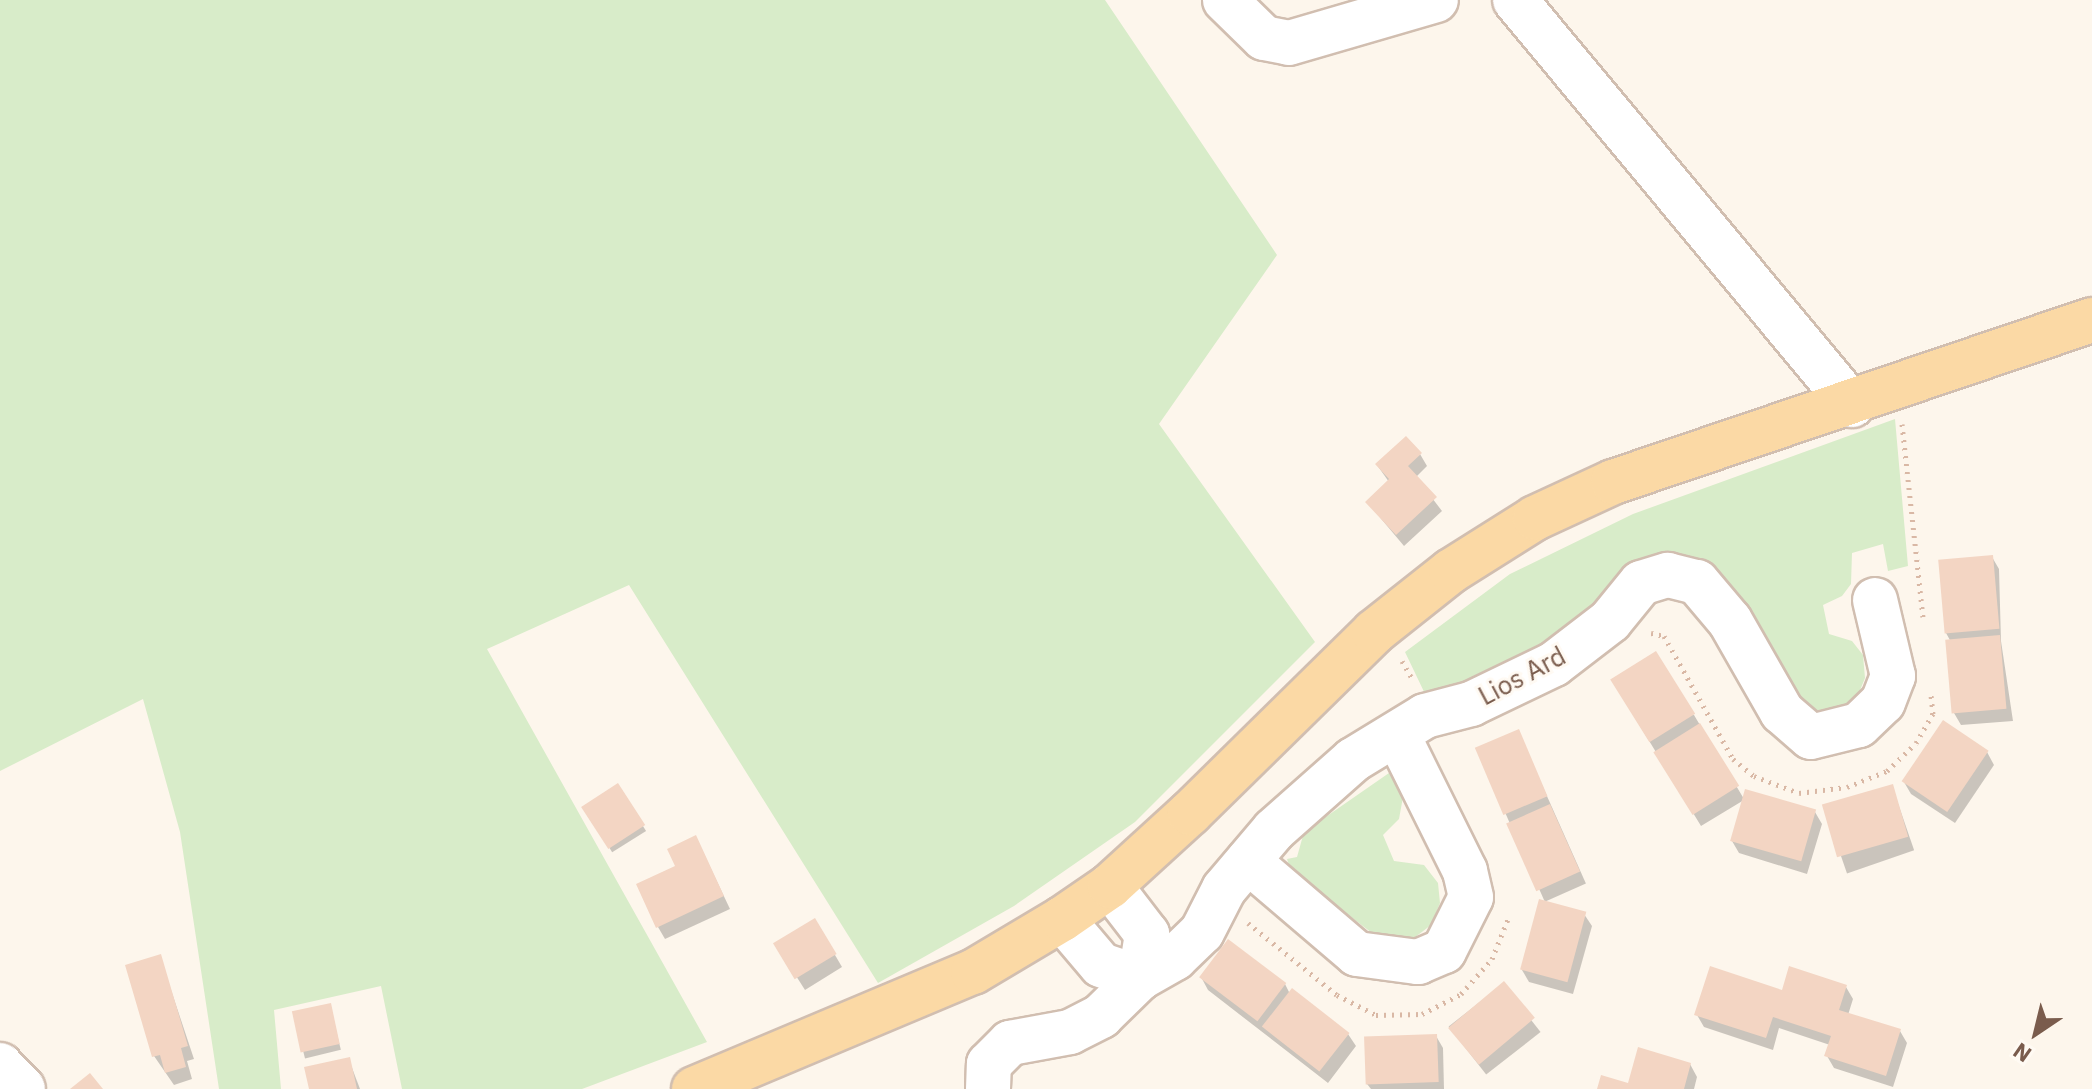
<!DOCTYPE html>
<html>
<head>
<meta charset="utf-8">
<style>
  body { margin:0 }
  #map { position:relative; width:2092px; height:1089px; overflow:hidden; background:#fdf6ec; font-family:"IBM Plex Sans",sans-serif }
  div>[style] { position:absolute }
  .green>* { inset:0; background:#d8ecc9 }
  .shadow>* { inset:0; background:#0003; transform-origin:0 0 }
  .building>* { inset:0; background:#f3d5c3; transform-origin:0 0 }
  .path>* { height:5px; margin-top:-2.5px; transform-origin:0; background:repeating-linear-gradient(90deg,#d9b8a5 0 2px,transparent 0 8px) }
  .roads { filter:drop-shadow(2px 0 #d1beb0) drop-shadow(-2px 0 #d1beb0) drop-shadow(0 2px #d1beb0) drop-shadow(0 -2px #d1beb0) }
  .minor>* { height:44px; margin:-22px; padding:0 22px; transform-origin:22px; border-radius:22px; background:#fff }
  .major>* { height:44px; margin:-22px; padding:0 22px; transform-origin:22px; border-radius:22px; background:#fbd9a5 }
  span { translate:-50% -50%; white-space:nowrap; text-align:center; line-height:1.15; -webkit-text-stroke:6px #fffaf3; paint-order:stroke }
  .street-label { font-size:26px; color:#7a5c4d }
  .north { position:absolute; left:1996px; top:993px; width:80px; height:80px; -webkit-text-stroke:6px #fffaf3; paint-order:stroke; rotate:215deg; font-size:22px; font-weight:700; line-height:32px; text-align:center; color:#7a5c4d }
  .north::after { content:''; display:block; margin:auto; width:28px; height:36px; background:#7a5c4d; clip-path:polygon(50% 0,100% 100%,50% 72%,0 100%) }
</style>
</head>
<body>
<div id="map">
  <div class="green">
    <div style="clip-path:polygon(0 0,1105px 0,1277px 255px,1159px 424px,1315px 642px,1135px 822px,1014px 906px,878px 983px,629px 585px,487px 649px,707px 1042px,582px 1089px,402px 1089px,381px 986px,274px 1010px,281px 1089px,219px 1089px,180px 832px,143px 699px,0 771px)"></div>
    <div style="clip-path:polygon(1895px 419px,1908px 566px,1888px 571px,1883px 544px,1852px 553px,1851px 584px,1842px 596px,1823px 605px,1829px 634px,1852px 641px,1863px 655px,1865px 678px,1856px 700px,1837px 716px,1813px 723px,1705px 580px,1576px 631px,1512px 673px,1427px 698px,1405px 652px,1510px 574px,1633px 514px)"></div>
    <div style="clip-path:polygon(1389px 773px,1403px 797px,1399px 819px,1383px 835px,1394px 861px,1424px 865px,1438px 883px,1440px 903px,1431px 925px,1414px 938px,1385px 943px,1291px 871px,1287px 859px,1297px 857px,1304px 832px)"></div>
  </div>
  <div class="shadow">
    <div style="clip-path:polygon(1420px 454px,1427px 466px,1416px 477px,1442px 511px,1404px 546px,1367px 502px,1389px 482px,1377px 465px)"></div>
    <div style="clip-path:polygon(1992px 557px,1999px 569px,2001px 641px,2013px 721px,1961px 725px,1954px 713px,1951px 642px,1946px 633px)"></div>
    <div style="clip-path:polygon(1612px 680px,1694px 715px,1744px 799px,1815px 812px,1822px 824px,1807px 874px,1739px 853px,1732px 841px,1744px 800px,1701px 826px)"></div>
    <div style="left:1518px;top:731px;width:167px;height:45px;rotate:66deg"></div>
    <div style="clip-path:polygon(1987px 752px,1994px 765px,1955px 823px,1911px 794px,1904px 782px)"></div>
    <div style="left:618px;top:786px;width:53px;height:40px;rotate:58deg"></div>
    <div style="left:1892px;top:786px;width:68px;height:71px;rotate:71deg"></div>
    <div style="clip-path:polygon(702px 850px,730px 909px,665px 939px,658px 927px,677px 867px)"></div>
    <div style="clip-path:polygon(1584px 914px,1592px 926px,1573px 994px,1529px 982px,1522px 970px)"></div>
    <div style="clip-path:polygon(835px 955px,842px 967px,805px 990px,784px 957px)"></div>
    <div style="clip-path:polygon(160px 957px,194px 1059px,187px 1061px,192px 1079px,174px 1085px,154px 1056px)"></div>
    <div style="clip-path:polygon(1201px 977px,1285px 984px,1290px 994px,1348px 1034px,1356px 1046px,1328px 1083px,1208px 990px)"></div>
    <div style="left:1503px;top:984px;width:61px;height:69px;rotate:52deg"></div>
    <div style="clip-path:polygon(1846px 987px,1853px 999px,1848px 1015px,1900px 1031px,1907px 1043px,1893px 1087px,1834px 1068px,1827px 1056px,1830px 1045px,1779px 1028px,1773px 1050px,1704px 1027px,1697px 1015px,1783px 992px)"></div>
    <div style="left:330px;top:1006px;width:45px;height:37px;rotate:76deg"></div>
    <div style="clip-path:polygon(1436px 1036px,1443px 1048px,1444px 1089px,1371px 1089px,1367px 1084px)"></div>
    <div style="clip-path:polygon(349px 1060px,360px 1089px,311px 1089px)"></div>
    <div style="clip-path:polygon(1690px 1064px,1697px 1077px,1694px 1089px,1599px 1089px,1629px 1085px)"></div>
  </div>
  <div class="building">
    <div style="clip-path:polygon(1406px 436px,1422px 453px,1408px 466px,1437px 497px,1396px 535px,1365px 502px,1389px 479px,1375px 464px)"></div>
    <div style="left:1993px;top:555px;width:74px;height:55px;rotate:85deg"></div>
    <div style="left:2000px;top:635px;width:74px;height:55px;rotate:85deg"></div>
    <div style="left:1656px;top:651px;width:74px;height:54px;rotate:58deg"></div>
    <div style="left:1943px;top:720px;width:55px;height:74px;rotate:34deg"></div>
    <div style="left:1700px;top:723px;width:74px;height:55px;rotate:58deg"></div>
    <div style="left:1519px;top:729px;width:73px;height:48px;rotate:67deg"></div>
    <div style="left:618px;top:783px;width:50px;height:44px;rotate:57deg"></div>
    <div style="left:1893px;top:784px;width:55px;height:74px;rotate:74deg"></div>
    <div style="left:1745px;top:789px;width:74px;height:54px;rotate:16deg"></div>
    <div style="left:1550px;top:804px;width:74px;height:48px;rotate:66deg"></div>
    <div style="clip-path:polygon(696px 835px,724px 896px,656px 928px,636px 884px,675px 866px,667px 849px)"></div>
    <div style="left:1539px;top:899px;width:49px;height:73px;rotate:15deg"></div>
    <div style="left:815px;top:918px;width:42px;height:49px;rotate:59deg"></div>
    <div style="left:1228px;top:939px;width:73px;height:48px;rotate:37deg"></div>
    <div style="clip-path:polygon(161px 954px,188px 1046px,181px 1048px,186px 1067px,165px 1073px,160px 1055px,152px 1057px,125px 965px)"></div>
    <div style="clip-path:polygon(1710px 966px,1782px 990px,1789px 966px,1847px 985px,1839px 1010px,1901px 1029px,1886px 1076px,1824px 1056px,1831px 1036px,1773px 1017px,1766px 1038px,1694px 1015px)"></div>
    <div style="left:1504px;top:981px;width:48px;height:73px;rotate:50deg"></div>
    <div style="left:1292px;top:988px;width:73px;height:49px;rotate:38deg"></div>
    <div style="left:331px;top:1003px;width:42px;height:40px;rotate:78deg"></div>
    <div style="left:1437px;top:1034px;width:48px;height:73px;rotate:88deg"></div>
    <div style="clip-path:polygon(1638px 1047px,1691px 1063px,1684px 1089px,1597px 1089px,1601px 1075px,1628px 1083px)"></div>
    <div style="clip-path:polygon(350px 1057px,357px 1089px,309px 1089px,304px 1067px)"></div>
    <div style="clip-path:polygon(90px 1073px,103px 1089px,70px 1089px)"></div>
  </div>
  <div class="path">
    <div style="left:1902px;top:424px;width:194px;rotate:83.8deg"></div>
    <div style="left:1651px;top:633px;width:13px;rotate:13deg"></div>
    <div style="left:1664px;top:636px;width:141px;rotate:60.7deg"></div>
    <div style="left:1733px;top:759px;width:27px;rotate:39deg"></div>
    <div style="left:1754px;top:776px;width:48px;rotate:20.7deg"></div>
    <div style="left:1799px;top:793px;width:48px;rotate:-7.1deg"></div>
    <div style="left:1847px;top:787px;width:43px;rotate:-21.8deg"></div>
    <div style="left:1887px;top:771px;width:40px;rotate:-44deg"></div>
    <div style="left:1916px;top:743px;width:34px;rotate:-60deg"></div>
    <div style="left:1933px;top:714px;width:20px;rotate:-96deg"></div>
    <div style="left:1402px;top:661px;width:22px;rotate:60deg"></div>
    <div style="left:1248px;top:923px;width:114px;rotate:39deg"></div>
    <div style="left:1337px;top:995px;width:44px;rotate:27.1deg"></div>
    <div style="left:1376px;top:1015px;width:46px;rotate:-1.2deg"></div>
    <div style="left:1422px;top:1014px;width:44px;rotate:-27.1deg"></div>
    <div style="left:1461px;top:994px;width:47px;rotate:-48.5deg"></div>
    <div style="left:1492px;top:959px;width:43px;rotate:-68.2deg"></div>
  </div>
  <div class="roads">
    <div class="minor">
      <div style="left:1225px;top:0;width:54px;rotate:44.3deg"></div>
      <div style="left:1264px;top:38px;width:25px;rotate:11deg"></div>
      <div style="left:1289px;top:43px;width:153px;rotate:-16.3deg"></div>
      <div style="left:1515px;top:0;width:527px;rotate:50.24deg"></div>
      <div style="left:1248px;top:861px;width:143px;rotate:40.5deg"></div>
      <div style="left:1357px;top:954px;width:62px;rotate:7.5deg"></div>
      <div style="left:1418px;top:962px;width:28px;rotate:-23deg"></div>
      <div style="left:1444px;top:951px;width:60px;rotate:-63.4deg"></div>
      <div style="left:1471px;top:897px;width:27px;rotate:-103deg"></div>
      <div style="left:1465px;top:871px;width:133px;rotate:-116.4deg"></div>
      <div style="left:1110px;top:886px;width:61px;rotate:52.4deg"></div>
      <div style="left:1147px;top:934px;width:45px;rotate:99deg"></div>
      <div style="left:1062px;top:919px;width:60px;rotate:49.7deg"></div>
      <div style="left:1101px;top:965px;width:41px;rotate:18.4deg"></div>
      <div style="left:0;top:1065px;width:33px;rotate:46deg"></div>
      <div style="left:988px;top:1089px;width:25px;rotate:-88deg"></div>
      <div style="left:989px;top:1064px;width:30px;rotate:-45deg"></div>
      <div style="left:1010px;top:1043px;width:61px;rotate:-10.4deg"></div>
      <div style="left:1070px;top:1032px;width:35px;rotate:-27deg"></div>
      <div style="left:1101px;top:1016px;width:54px;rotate:-44.3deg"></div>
      <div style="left:1140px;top:978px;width:40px;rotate:-29.7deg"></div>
      <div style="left:1175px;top:958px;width:37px;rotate:-44deg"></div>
      <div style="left:1202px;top:932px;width:48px;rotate:-62.9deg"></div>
      <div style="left:1224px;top:889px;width:77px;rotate:-49.7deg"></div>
      <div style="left:1274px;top:830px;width:106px;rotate:-41.5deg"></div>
      <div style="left:1353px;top:760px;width:84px;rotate:-31.4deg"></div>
      <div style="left:1425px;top:716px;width:48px;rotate:-14.6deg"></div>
      <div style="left:1471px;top:704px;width:92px;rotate:-25.7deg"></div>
      <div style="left:1554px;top:664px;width:71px;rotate:-37.5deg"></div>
      <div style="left:1610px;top:621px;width:49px;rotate:-50.8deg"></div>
      <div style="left:1641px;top:583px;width:28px;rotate:-17deg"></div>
      <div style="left:1668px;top:575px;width:30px;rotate:14deg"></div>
      <div style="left:1697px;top:582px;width:51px;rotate:49.8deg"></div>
      <div style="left:1730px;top:621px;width:105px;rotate:60.3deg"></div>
      <div style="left:1782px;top:712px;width:38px;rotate:41deg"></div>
      <div style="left:1811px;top:737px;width:49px;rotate:-14deg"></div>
      <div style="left:1859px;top:725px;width:33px;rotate:-44deg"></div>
      <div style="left:1883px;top:702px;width:28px;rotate:-69deg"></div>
      <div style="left:1893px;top:676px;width:78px;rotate:-103.3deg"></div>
    </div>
    <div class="major">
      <div style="left:694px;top:1089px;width:303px;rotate:-22.8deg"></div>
      <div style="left:973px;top:972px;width:104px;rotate:-30.8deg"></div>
      <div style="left:1062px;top:919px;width:58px;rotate:-34.5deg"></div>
      <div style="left:1110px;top:886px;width:108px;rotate:-42.4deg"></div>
      <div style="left:1190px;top:813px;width:258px;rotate:-44.5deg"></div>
      <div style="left:1374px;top:632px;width:98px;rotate:-38.4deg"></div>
      <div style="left:1451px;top:571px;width:99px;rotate:-32.2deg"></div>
      <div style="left:1535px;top:518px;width:86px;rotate:-24.8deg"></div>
      <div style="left:1613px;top:482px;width:506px;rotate:-18.69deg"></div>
    </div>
  </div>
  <div class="street-label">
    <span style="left:1522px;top:676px;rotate:-28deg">Lios Ard</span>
  </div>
  <div class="north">N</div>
</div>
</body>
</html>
